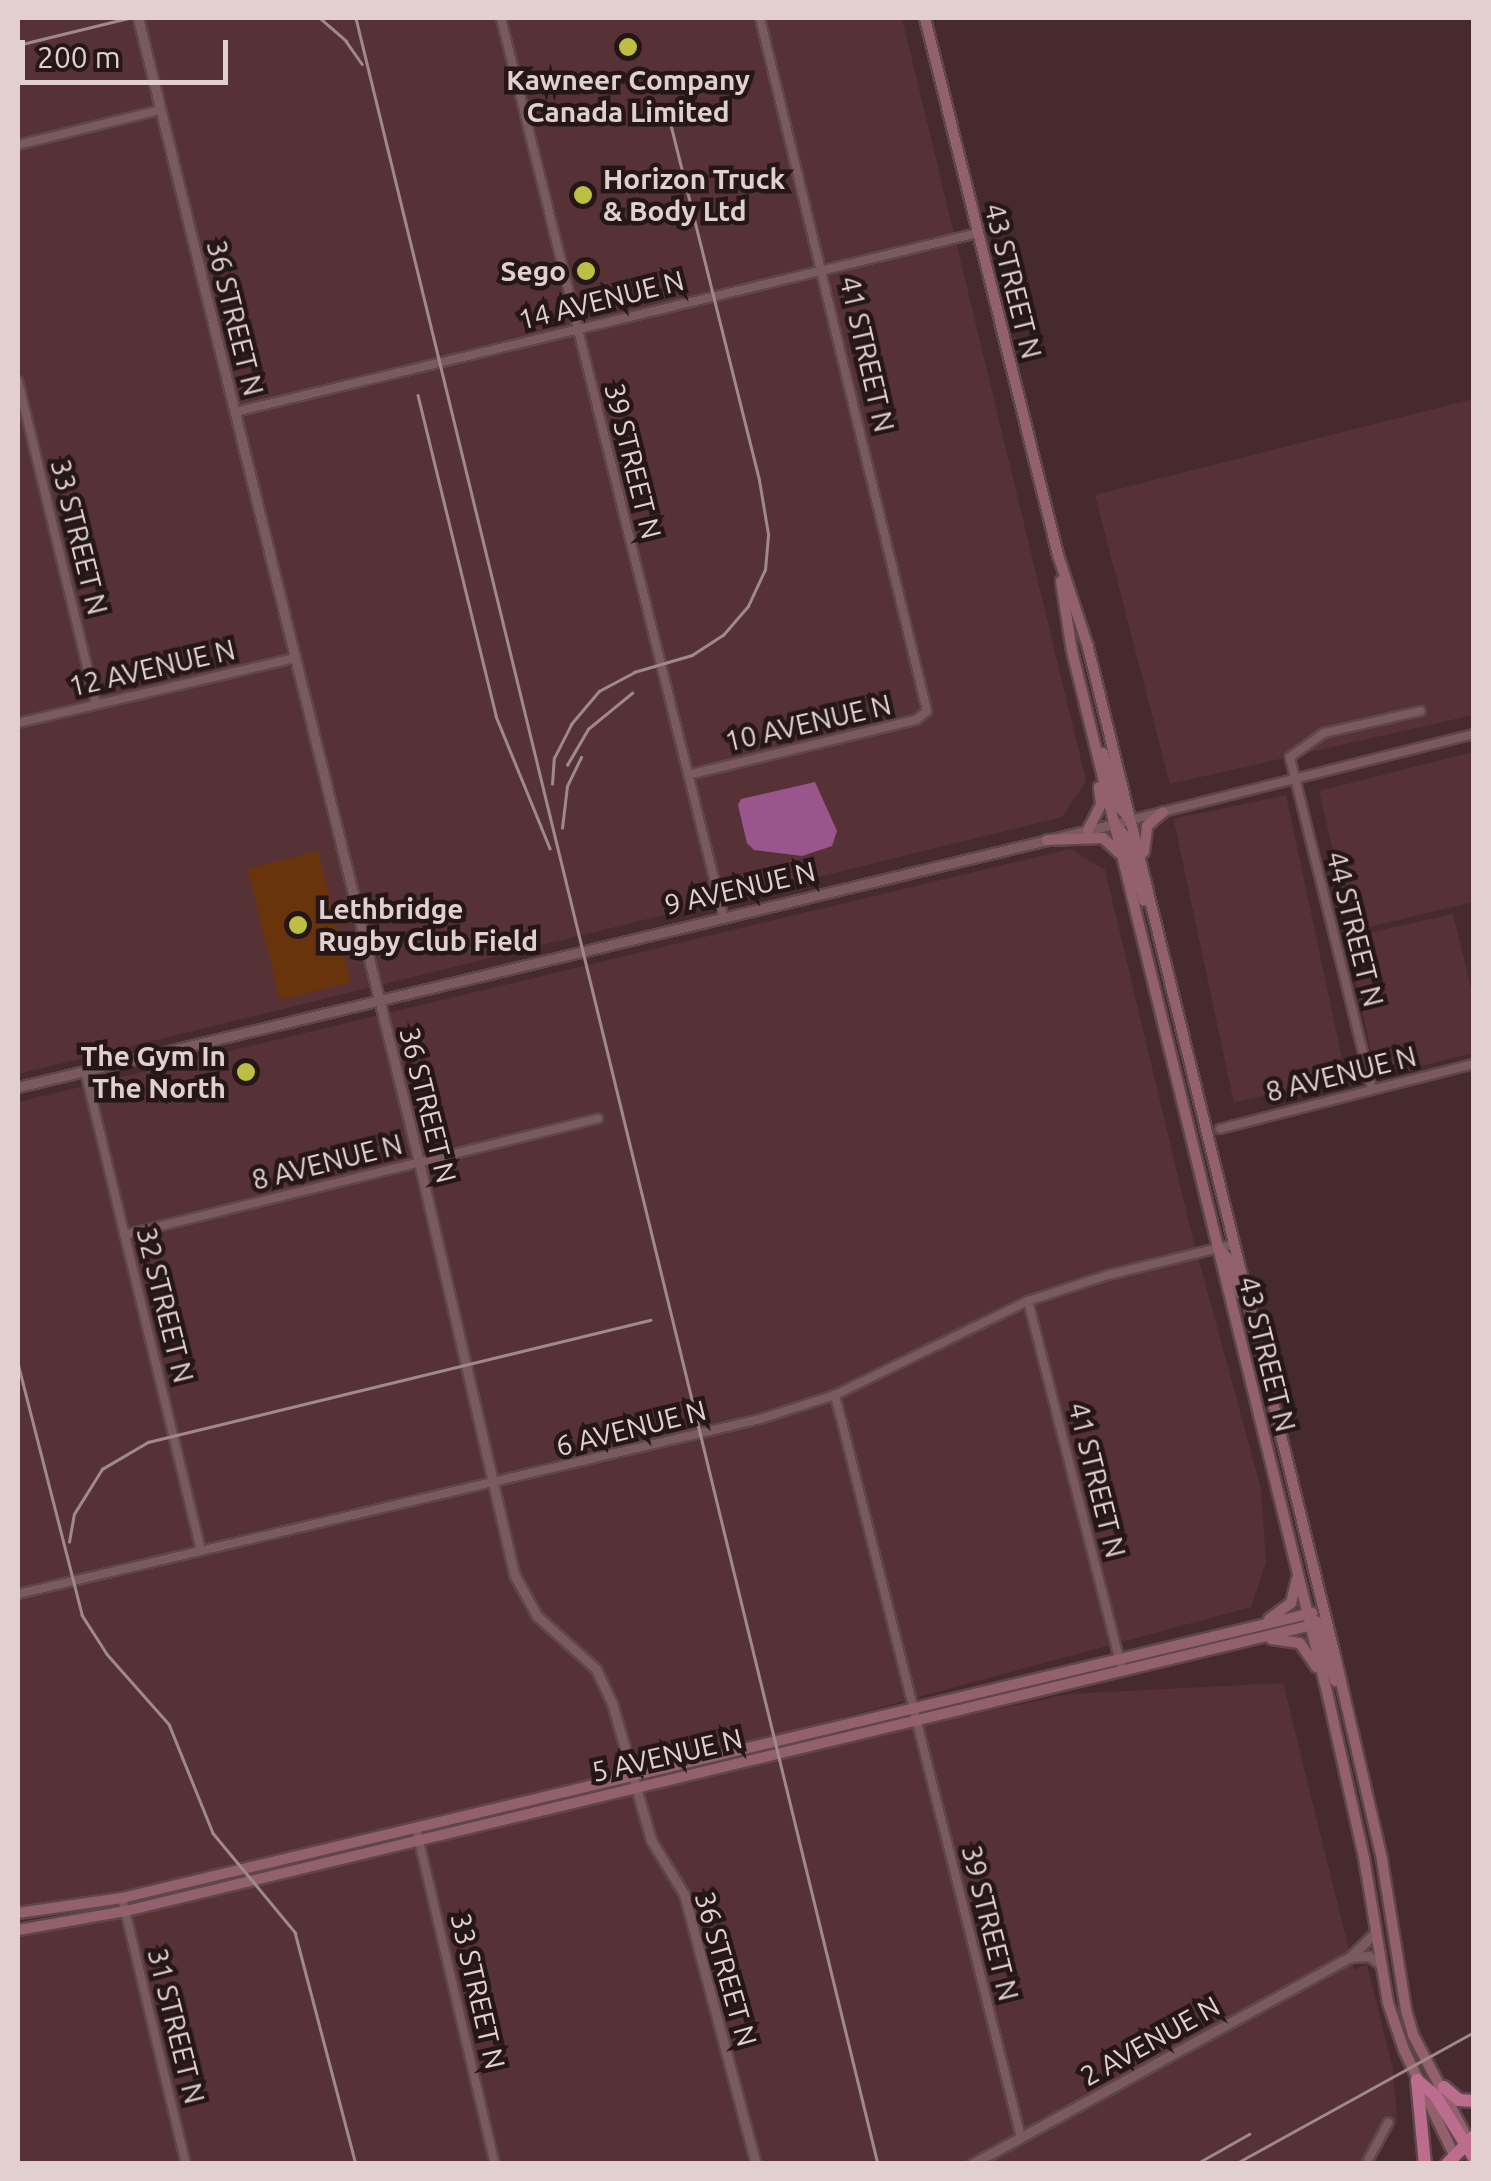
<!DOCTYPE html>
<html>
<head>
<meta charset="utf-8">
<style>
  body { margin:0 }
  #map { position:relative; width:1491px; height:2181px; overflow:hidden; background:#472a2d; font-family:Ubuntu,sans-serif }
  div>[style] { position:absolute }
  .built>* { inset:0; background:#563236; transform-origin:0 0 }
  .green>* { inset:0; background:#69340b; transform-origin:0 0 }
  .water>* { inset:0; background:#9a558d }
  .roads { filter:drop-shadow(2px 0 #5f4749) drop-shadow(-2px 0 #5f4749) drop-shadow(0 2px #5f4749) drop-shadow(0 -2px #5f4749) }
  .minor>* { height:8px; margin:-4px; padding:0 4px; transform-origin:4px; border-radius:4px; background:#7a5a5c }
  .tertiary>* { height:9px; margin:-4.5px; padding:0 4.5px; transform-origin:4.5px; border-radius:4.5px; background:#7a5a5c }
  .secondary>* { height:10px; margin:-5px; padding:0 5px; transform-origin:5px; border-radius:5px; background:#93616e }
  .trunk>* { height:12px; margin:-6px; padding:0 6px; transform-origin:6px; border-radius:6px; background:#bc6c8c }
  .rail>* { height:2.5px; margin:-1.25px; padding:0 1.25px; transform-origin:1.25px; border-radius:1.25px; background:#a0898b }
  .dots>* { width:28px; height:28px; translate:-50% -50%; box-sizing:border-box; border:5px solid #251718; border-radius:50% }
  span { translate:-50% -50%; white-space:nowrap; text-align:center; line-height:1.15; -webkit-text-stroke:9px #251718; paint-order:stroke }
  .poi-label { font-size:28px; color:#e2cfd0; font-weight:700 }
  .left { translate:0 -50%; text-align:left }
  .right { translate:-100% -50%; text-align:right }
  .street-label { font-size:28px; color:#e2cfd0 }
  .frame { position:absolute; inset:0; border:20px solid #e2cfd0; pointer-events:none }
  .scale { position:absolute; left:20px; top:40px; width:208px; height:45px; box-sizing:border-box; border:5px solid #e2cfd0; border-top:0; padding-left:12px; font-size:30px; line-height:35px; white-space:nowrap; color:#e2cfd0; -webkit-text-stroke:8px #251718; paint-order:stroke }
</style>
</head>
<body>
<div id="map">
  <div class="built">
    <div style="clip-path:polygon(18px 18px,902px 18px,1086px 781px,1062px 817px,18px 1074px)"></div>
    <div style="clip-path:polygon(1473px 399px,1473px 715px,1170px 784px,1095px 495px)"></div>
    <div style="clip-path:polygon(1473px 752px,1473px 902px,1352px 931px,1319px 791px)"></div>
    <div style="left:1286px;top:795px;width:290px;height:115px;rotate:78deg"></div>
    <div style="clip-path:polygon(1070px 849px,1105px 870px,1191px 1231px,1261px 1489px,1266px 1562px,1251px 1607px,633px 1774px,122px 1898px,18px 1913px,18px 1102px)"></div>
    <div style="clip-path:polygon(1453px 914px,1473px 997px,1473px 1053px,1377px 1077px,1346px 938px)"></div>
    <div style="clip-path:polygon(1283px 1683px,1354px 1970px,1367px 1964px,1393px 2068px,1397px 2123px,1374px 2163px,18px 2164px,18px 1935px,103px 1921px,636px 1786px,1069px 1694px)"></div>
  </div>
  <div class="green">
    <div style="left:318px;top:851px;width:135px;height:73px;rotate:76deg"></div>
  </div>
  <div class="water">
    <div style="clip-path:polygon(815px 782px,837px 831px,832px 846px,802px 856px,754px 850px,747px 843px,738px 805px,741px 799px)"></div>
  </div>
  <div class="roads">
    <div class="minor">
      <div style="left:501px;top:18px;width:924px;rotate:76.1deg"></div>
      <div style="left:18px;top:145px;width:147px;rotate:-13.8deg"></div>
      <div style="left:18px;top:381px;width:332px;rotate:76.4deg"></div>
      <div style="left:235px;top:412px;width:764px;rotate:-13.55deg"></div>
      <div style="left:18px;top:723px;width:285px;rotate:-13.2deg"></div>
      <div style="left:688px;top:775px;width:235px;rotate:-13.6deg"></div>
      <div style="left:916px;top:720px;width:14px;rotate:-39deg"></div>
      <div style="left:927px;top:711px;width:713px;rotate:-103.55deg"></div>
      <div style="left:1131px;top:820px;width:354px;rotate:-14.1deg"></div>
      <div style="left:85px;top:1071px;width:493px;rotate:76.4deg"></div>
      <div style="left:1372px;top:1089px;width:342px;rotate:-103.9deg"></div>
      <div style="left:1290px;top:757px;width:42px;rotate:-35.2deg"></div>
      <div style="left:1324px;top:733px;width:99px;rotate:-12.8deg"></div>
      <div style="left:1220px;top:1129px;width:262px;rotate:-14.4deg"></div>
      <div style="left:124px;top:1235px;width:488px;rotate:-13.8deg"></div>
      <div style="left:1028px;top:1301px;width:380px;rotate:75.7deg"></div>
      <div style="left:835px;top:1395px;width:765px;rotate:75.93deg"></div>
      <div style="left:18px;top:1594px;width:762px;rotate:-13.27deg"></div>
      <div style="left:760px;top:1419px;width:79px;rotate:-17.7deg"></div>
      <div style="left:835px;top:1395px;width:215px;rotate:-26deg"></div>
      <div style="left:1028px;top:1301px;width:84px;rotate:-18deg"></div>
      <div style="left:1108px;top:1275px;width:131px;rotate:-13.7deg"></div>
      <div style="left:416px;top:1828px;width:345px;rotate:76.8deg"></div>
      <div style="left:122px;top:1898px;width:274px;rotate:76.5deg"></div>
      <div style="left:1366px;top:2164px;width:47px;rotate:-61.8deg"></div>
    </div>
    <div class="tertiary">
      <div style="left:138px;top:18px;width:1178px;rotate:76.2deg"></div>
      <div style="left:419px;top:1162px;width:423px;rotate:77deg"></div>
      <div style="left:514px;top:1574px;width:48px;rotate:61.3deg"></div>
      <div style="left:537px;top:1616px;width:79px;rotate:41.9deg"></div>
      <div style="left:596px;top:1669px;width:38px;rotate:65deg"></div>
      <div style="left:612px;top:1703px;width:142px;rotate:74.1deg"></div>
      <div style="left:651px;top:1840px;width:63px;rotate:58.6deg"></div>
      <div style="left:684px;top:1894px;width:279px;rotate:75.1deg"></div>
      <div style="left:18px;top:1087px;width:1145px;rotate:-13.49deg"></div>
      <div style="left:1352px;top:1957px;width:17px;rotate:-3deg"></div>
      <div style="left:1369px;top:1956px;width:15px;rotate:37deg"></div>
      <div style="left:972px;top:2164px;width:430px;rotate:-28.7deg"></div>
      <div style="left:1349px;top:1958px;width:37px;rotate:-44deg"></div>
    </div>
    <div class="secondary">
      <div style="left:925px;top:18px;width:553px;rotate:76.09deg"></div>
      <div style="left:1058px;top:555px;width:97px;rotate:71.9deg"></div>
      <div style="left:1088px;top:647px;width:1043px;rotate:76.24deg"></div>
      <div style="left:1336px;top:1660px;width:205px;rotate:77deg"></div>
      <div style="left:1382px;top:1860px;width:152px;rotate:80.9deg"></div>
      <div style="left:1406px;top:2010px;width:26px;rotate:74deg"></div>
      <div style="left:1413px;top:2035px;width:120px;rotate:62.2deg"></div>
      <div style="left:1061px;top:581px;width:71px;rotate:81.1deg"></div>
      <div style="left:1072px;top:651px;width:1072px;rotate:76.24deg"></div>
      <div style="left:1327px;top:1692px;width:170px;rotate:77.4deg"></div>
      <div style="left:1364px;top:1858px;width:147px;rotate:80.6deg"></div>
      <div style="left:1388px;top:2003px;width:50px;rotate:71.2deg"></div>
      <div style="left:1404px;top:2050px;width:116px;rotate:64.5deg"></div>
      <div style="left:1103px;top:753px;width:59px;rotate:72.2deg"></div>
      <div style="left:1121px;top:809px;width:13px;rotate:48deg"></div>
      <div style="left:1115px;top:825px;width:16px;rotate:47deg"></div>
      <div style="left:1126px;top:837px;width:66px;rotate:74.3deg"></div>
      <div style="left:1088px;top:830px;width:29px;rotate:-63deg"></div>
      <div style="left:1101px;top:804px;width:17px;rotate:-97deg"></div>
      <div style="left:1047px;top:840px;width:56px;rotate:-2deg"></div>
      <div style="left:1103px;top:838px;width:22px;rotate:43deg"></div>
      <div style="left:1144px;top:852px;width:26px;rotate:-83deg"></div>
      <div style="left:1147px;top:826px;width:21px;rotate:-41deg"></div>
      <div style="left:1218px;top:1248px;width:19px;rotate:47deg"></div>
      <div style="left:1231px;top:1262px;width:33px;rotate:74deg"></div>
      <div style="left:1269px;top:1619px;width:27px;rotate:-36deg"></div>
      <div style="left:1291px;top:1603px;width:25px;rotate:-76deg"></div>
      <div style="left:1316px;top:1621px;width:63px;rotate:72.4deg"></div>
      <div style="left:1271px;top:1639px;width:29px;rotate:8deg"></div>
      <div style="left:1300px;top:1643px;width:29px;rotate:56deg"></div>
      <div style="left:18px;top:1913px;width:105px;rotate:-8.2deg"></div>
      <div style="left:122px;top:1898px;width:1224px;rotate:-13.47deg"></div>
      <div style="left:18px;top:1930px;width:110px;rotate:-10deg"></div>
      <div style="left:126px;top:1911px;width:1224px;rotate:-13.56deg"></div>
    </div>
    <div class="trunk">
      <div style="left:1417px;top:2080px;width:23px;rotate:40deg"></div>
      <div style="left:1435px;top:2095px;width:74px;rotate:58.2deg"></div>
      <div style="left:1417px;top:2080px;width:84px;rotate:84.6deg"></div>
      <div style="left:1444px;top:2087px;width:20px;rotate:41deg"></div>
      <div style="left:1459px;top:2100px;width:15px;rotate:4deg"></div>
      <div style="left:1447px;top:2164px;width:39px;rotate:-46deg"></div>
    </div>
  </div>
  <div class="rail">
    <div style="left:320px;top:18px;width:35px;rotate:41deg"></div>
    <div style="left:346px;top:41px;width:28px;rotate:55deg"></div>
    <div style="left:356px;top:18px;width:2209px;rotate:76.33deg"></div>
    <div style="left:18px;top:45px;width:114px;rotate:-13.7deg"></div>
    <div style="left:418px;top:395px;width:330px;rotate:76.3deg"></div>
    <div style="left:496px;top:716px;width:143px;rotate:67.8deg"></div>
    <div style="left:567px;top:765px;width:42px;rotate:-59.7deg"></div>
    <div style="left:588px;top:729px;width:57px;rotate:-39.3deg"></div>
    <div style="left:552px;top:784px;width:26px;rotate:-86deg"></div>
    <div style="left:554px;top:758px;width:38px;rotate:-63deg"></div>
    <div style="left:571px;top:724px;width:43px;rotate:-49.7deg"></div>
    <div style="left:599px;top:691px;width:40px;rotate:-28deg"></div>
    <div style="left:634px;top:672px;width:60px;rotate:-16.3deg"></div>
    <div style="left:692px;top:655px;width:37px;rotate:-33deg"></div>
    <div style="left:723px;top:635px;width:38px;rotate:-49deg"></div>
    <div style="left:748px;top:606px;width:40px;rotate:-65deg"></div>
    <div style="left:765px;top:570px;width:36px;rotate:-85deg"></div>
    <div style="left:768px;top:534px;width:55px;rotate:-99.5deg"></div>
    <div style="left:759px;top:480px;width:384px;rotate:-104deg"></div>
    <div style="left:562px;top:828px;width:42px;rotate:-83.2deg"></div>
    <div style="left:567px;top:786px;width:32px;rotate:-64deg"></div>
    <div style="left:18px;top:1363px;width:260px;rotate:75.7deg"></div>
    <div style="left:82px;top:1615px;width:46px;rotate:57.3deg"></div>
    <div style="left:107px;top:1654px;width:94px;rotate:48.5deg"></div>
    <div style="left:169px;top:1724px;width:118px;rotate:68deg"></div>
    <div style="left:213px;top:1833px;width:129px;rotate:50.4deg"></div>
    <div style="left:295px;top:1932px;width:240px;rotate:75.3deg"></div>
    <div style="left:69px;top:1542px;width:28px;rotate:-80deg"></div>
    <div style="left:74px;top:1514px;width:53px;rotate:-58.1deg"></div>
    <div style="left:102px;top:1469px;width:53px;rotate:-30.4deg"></div>
    <div style="left:148px;top:1442px;width:517px;rotate:-13.66deg"></div>
    <div style="left:1196px;top:2164px;width:61px;rotate:-29.5deg"></div>
    <div style="left:1235px;top:2164px;width:273px;rotate:-28.9deg"></div>
  </div>
  <div class="dots">
    <div style="left:628px;top:47px;background:#bcbf44"></div>
    <div style="left:583px;top:195px;background:#bcbf44"></div>
    <div style="left:586px;top:271px;background:#bcbf44"></div>
    <div style="left:298px;top:925px;background:#bcbf44"></div>
    <div style="left:246px;top:1072px;background:#bcbf44"></div>
  </div>
  <div class="poi-label">
    <span style="left:628px;top:96px">Kawneer Company<br>Canada Limited</span>
    <span class="left" style="left:603px;top:195px">Horizon Truck<br>&amp; Body Ltd</span>
    <span class="right" style="left:566px;top:271px">Sego</span>
    <span class="left" style="left:318px;top:925px">Lethbridge<br>Rugby Club Field</span>
    <span class="right" style="left:226px;top:1072px">The Gym In<br>The North</span>
  </div>
  <div class="street-label">
    <span style="left:1013px;top:281px;rotate:76deg">43 STREET N</span>
    <span style="left:601px;top:300px;rotate:-14deg">14 AVENUE N</span>
    <span style="left:235px;top:318px;rotate:76deg">36 STREET N</span>
    <span style="left:867px;top:354px;rotate:77deg">41 STREET N</span>
    <span style="left:633px;top:461px;rotate:76deg">39 STREET N</span>
    <span style="left:79px;top:537px;rotate:76deg">33 STREET N</span>
    <span style="left:152px;top:668px;rotate:-13deg">12 AVENUE N</span>
    <span style="left:808px;top:723px;rotate:-13deg">10 AVENUE N</span>
    <span style="left:740px;top:888px;rotate:-13deg">9 AVENUE N</span>
    <span style="left:1355px;top:929px;rotate:76deg">44 STREET N</span>
    <span style="left:1341px;top:1074px;rotate:-14deg">8 AVENUE N</span>
    <span style="left:428px;top:1105px;rotate:76deg">36 STREET N</span>
    <span style="left:327px;top:1162px;rotate:-14deg">8 AVENUE N</span>
    <span style="left:165px;top:1305px;rotate:76deg">32 STREET N</span>
    <span style="left:1267px;top:1354px;rotate:76deg">43 STREET N</span>
    <span style="left:631px;top:1428px;rotate:-14deg">6 AVENUE N</span>
    <span style="left:1097px;top:1480px;rotate:76deg">41 STREET N</span>
    <span style="left:667px;top:1755px;rotate:-13deg">5 AVENUE N</span>
    <span style="left:990px;top:1923px;rotate:76deg">39 STREET N</span>
    <span style="left:726px;top:1969px;rotate:74deg">36 STREET N</span>
    <span style="left:478px;top:1991px;rotate:77deg">33 STREET N</span>
    <span style="left:176px;top:2026px;rotate:76deg">31 STREET N</span>
    <span style="left:1150px;top:2041px;rotate:-29deg">2 AVENUE N</span>
  </div>
  <div class="frame"></div>
  <div class="scale">200 m</div>
</div>
</body>
</html>
